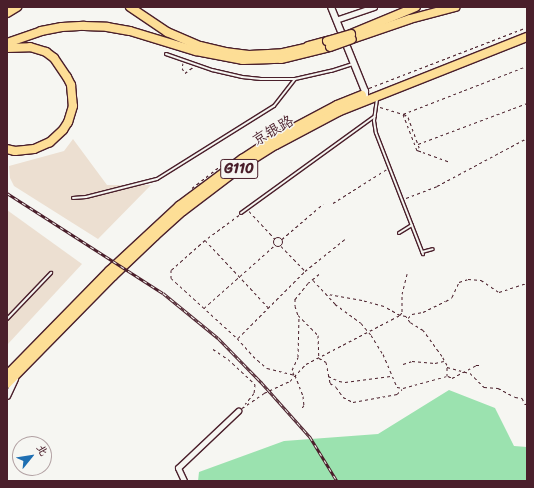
<!DOCTYPE html>
<html>
<head>
<meta charset="utf-8">
<style>
  body { margin:0 }
  #map { position:relative; width:534px; height:488px; overflow:hidden; background:#f6f6f2; font-family:Sriracha,"LXGW WenKai TC",sans-serif }
  div>[style] { position:absolute }
  .built>* { inset:0; background:#ecdfd1 }
  .green>* { inset:0; background:#9be2af }
  .path>* { height:1px; margin-top:-0.5px; transform-origin:0; background:repeating-linear-gradient(90deg,#4a1f2b 0 3px,transparent 0 6px) }
  .path>.ring { margin:-0.5px; padding:0; box-sizing:content-box; background:none; border:1px solid #4a1f2b; border-radius:50% }
  .roads { filter:drop-shadow(1px 0 #4a1f2b) drop-shadow(-1px 0 #4a1f2b) drop-shadow(0 1px #4a1f2b) drop-shadow(0 -1px #4a1f2b) }
  .lane>* { height:2px; margin:-1px; padding:0 1px; transform-origin:1px; border-radius:1px; background:#f6f6f2 }
  .street>* { height:4.5px; margin:-2.25px; padding:0 2.25px; transform-origin:2.25px; border-radius:2.25px; background:#f6f6f2 }
  .secondary>* { height:6px; margin:-3px; padding:0 3px; transform-origin:3px; border-radius:3px; background:#f6f6f2 }
  .highway>* { height:8px; margin:-4px; padding:0 4px; transform-origin:4px; border-radius:4px; background:#fdde96 }
  .rail>* { height:3px; margin-top:-1.5px; transform-origin:0; background:repeating-linear-gradient(90deg,#f6f6f2 0 4.5px,#4a1f2b 0 9px); box-sizing:border-box; border-block:1px solid #4a1f2b }
  .bridges { filter:drop-shadow(1px 0 #4a1f2b) drop-shadow(-1px 0 #4a1f2b) drop-shadow(0 1px #4a1f2b) drop-shadow(0 -1px #4a1f2b) }
  .highway-bridge>* { height:8px; margin:-4px; padding:0 4px; transform-origin:4px; border-radius:4px; background:#fdde96 }
  span { translate:-50% -50%; white-space:nowrap; text-align:center; line-height:1.15; -webkit-text-stroke:3px #f6f6f2; paint-order:stroke }
  .shield-label span { padding:1px 3px; background:#f6f6f2; border:1px solid; border-radius:3px; -webkit-text-stroke-width:0 }
  .shield-label { font-size:14px; color:#4a1f2b; font-weight:700 }
  .street-label { font-size:15px; color:#4a1f2b }
  .frame { position:absolute; inset:0; border:8px solid #4a1f2b; pointer-events:none }
  .north { position:absolute; left:12px; top:436px; width:40px; height:40px; box-sizing:border-box; background:#f6f6f2; border:1px solid #b1a0a2; border-radius:50%; rotate:60deg; font-size:11px; font-weight:700; line-height:16px; text-align:center; color:#4a1f2b }
  .north::after { content:''; display:block; margin:auto; width:14px; height:18px; background:#1f6fb2; clip-path:polygon(50% 0,100% 100%,50% 72%,0 100%) }
</style>
</head>
<body>
<div id="map">
  <div class="built">
    <div style="clip-path:polygon(73px 139px,107px 185px,151px 185px,98px 239px,14px 186px,10px 178px,9px 166px,64px 151px)"></div>
    <div style="clip-path:polygon(7px 210px,82px 264px,7px 345px)"></div>
  </div>
  <div class="green">
    <div style="clip-path:polygon(449px 390px,495px 408px,514px 446px,527px 447px,527px 481px,198px 481px,199px 472px,284px 441px,378px 434px)"></div>
  </div>
  <div class="path">
    <div style="left:183px;top:63px;width:5px;rotate:101deg"></div>
    <div style="left:182px;top:68px;width:6px;rotate:59deg"></div>
    <div style="left:185px;top:73px;width:10px;rotate:-37deg"></div>
    <div style="left:369px;top:88px;width:169px;rotate:-21.1deg"></div>
    <div style="left:380px;top:107px;width:24px;rotate:17deg"></div>
    <div style="left:403px;top:114px;width:39px;rotate:69deg"></div>
    <div style="left:417px;top:150px;width:33px;rotate:20deg"></div>
    <div style="left:403px;top:114px;width:133px;rotate:-21.2deg"></div>
    <div style="left:404px;top:114px;width:5px;rotate:37deg"></div>
    <div style="left:408px;top:117px;width:37px;rotate:70deg"></div>
    <div style="left:418px;top:144px;width:116px;rotate:-20.6deg"></div>
    <div style="left:192px;top:188px;width:39px;rotate:-38deg"></div>
    <div style="left:406px;top:198px;width:33px;rotate:-21deg"></div>
    <div style="left:437px;top:186px;width:102px;rotate:-28.1deg"></div>
    <div style="left:333px;top:203px;width:64px;rotate:-32.2deg"></div>
    <div style="left:249px;top:211px;width:38px;rotate:47deg"></div>
    <div style="left:239px;top:215px;width:42px;rotate:143.7deg"></div>
    <div style="left:205px;top:240px;width:45px;rotate:138.6deg"></div>
    <div style="left:171px;top:270px;width:8px;rotate:90deg"></div>
    <div style="left:171px;top:278px;width:89px;rotate:42.3deg"></div>
    <div style="left:237px;top:338px;width:24px;rotate:48deg"></div>
    <div style="left:253px;top:356px;width:18px;rotate:41deg"></div>
    <div style="left:267px;top:368px;width:29px;rotate:14deg"></div>
    <div style="left:295px;top:375px;width:22px;rotate:69deg"></div>
    <div style="left:303px;top:396px;width:9px;rotate:84deg"></div>
    <div style="left:304px;top:405px;width:4px;rotate:124deg"></div>
    <div class="ring" style="left:273.5px;top:237.5px;width:8px;height:8px"></div>
    <div style="left:282px;top:239px;width:54px;rotate:-40.5deg"></div>
    <div style="left:205px;top:240px;width:92px;rotate:46.8deg"></div>
    <div style="left:281px;top:246px;width:35px;rotate:46deg"></div>
    <div style="left:319px;top:274px;width:14px;rotate:141deg"></div>
    <div style="left:308px;top:283px;width:21px;rotate:129deg"></div>
    <div style="left:295px;top:299px;width:7px;rotate:90deg"></div>
    <div style="left:295px;top:306px;width:9px;rotate:72deg"></div>
    <div style="left:298px;top:315px;width:28px;rotate:45deg"></div>
    <div style="left:318px;top:335px;width:23px;rotate:88deg"></div>
    <div style="left:319px;top:358px;width:8px;rotate:30deg"></div>
    <div style="left:326px;top:362px;width:21px;rotate:79deg"></div>
    <div style="left:330px;top:383px;width:7px;rotate:34deg"></div>
    <div style="left:336px;top:387px;width:12px;rotate:55deg"></div>
    <div style="left:343px;top:397px;width:11px;rotate:27deg"></div>
    <div style="left:353px;top:402px;width:45px;rotate:-10.3deg"></div>
    <div style="left:397px;top:394px;width:7px;rotate:-45deg"></div>
    <div style="left:313px;top:280px;width:33px;rotate:47deg"></div>
    <div style="left:335px;top:304px;width:32px;rotate:36deg"></div>
    <div style="left:361px;top:323px;width:16px;rotate:50deg"></div>
    <div style="left:371px;top:335px;width:22px;rotate:58deg"></div>
    <div style="left:383px;top:354px;width:36px;rotate:67deg"></div>
    <div style="left:397px;top:387px;width:6px;rotate:9deg"></div>
    <div style="left:403px;top:388px;width:46px;rotate:-15.3deg"></div>
    <div style="left:447px;top:376px;width:11px;rotate:-90deg"></div>
    <div style="left:447px;top:365px;width:10px;rotate:-119deg"></div>
    <div style="left:442px;top:356px;width:32px;rotate:-126deg"></div>
    <div style="left:423px;top:330px;width:15px;rotate:-148deg"></div>
    <div style="left:410px;top:322px;width:7px;rotate:-124deg"></div>
    <div style="left:406px;top:316px;width:6px;rotate:-171deg"></div>
    <div style="left:400px;top:315px;width:18px;rotate:-151deg"></div>
    <div style="left:384px;top:306px;width:23px;rotate:-165deg"></div>
    <div style="left:362px;top:300px;width:36px;rotate:-170deg"></div>
    <div style="left:204px;top:308px;width:95px;rotate:-41.6deg"></div>
    <div style="left:408px;top:318px;width:6px;rotate:-45deg"></div>
    <div style="left:412px;top:314px;width:11px;rotate:-10deg"></div>
    <div style="left:423px;top:312px;width:25px;rotate:-26deg"></div>
    <div style="left:446px;top:301px;width:7px;rotate:-34deg"></div>
    <div style="left:452px;top:297px;width:17px;rotate:-65deg"></div>
    <div style="left:459px;top:282px;width:9px;rotate:-18deg"></div>
    <div style="left:468px;top:279px;width:13px;rotate:4deg"></div>
    <div style="left:481px;top:280px;width:22px;rotate:34deg"></div>
    <div style="left:499px;top:292px;width:29px;rotate:-18deg"></div>
    <div style="left:238px;top:338px;width:95px;rotate:-45deg"></div>
    <div style="left:305px;top:271px;width:51px;rotate:-38.7deg"></div>
    <div style="left:213px;top:349px;width:18px;rotate:34deg"></div>
    <div style="left:228px;top:359px;width:37px;rotate:43deg"></div>
    <div style="left:255px;top:384px;width:9px;rotate:96deg"></div>
    <div style="left:254px;top:393px;width:14px;rotate:129deg"></div>
    <div style="left:403px;top:364px;width:9px;rotate:-18deg"></div>
    <div style="left:412px;top:361px;width:23px;rotate:5deg"></div>
    <div style="left:435px;top:363px;width:9px;rotate:-13deg"></div>
    <div style="left:447px;top:367px;width:24px;rotate:15deg"></div>
    <div style="left:470px;top:373px;width:20px;rotate:45deg"></div>
    <div style="left:484px;top:387px;width:14px;rotate:4deg"></div>
    <div style="left:498px;top:388px;width:19px;rotate:28deg"></div>
    <div style="left:515px;top:397px;width:7px;rotate:8deg"></div>
    <div style="left:522px;top:398px;width:7px;rotate:63deg"></div>
    <div style="left:525px;top:404px;width:2px"></div>
    <div style="left:294px;top:375px;width:5px;rotate:-112deg"></div>
    <div style="left:292px;top:370px;width:14px;rotate:-65deg"></div>
    <div style="left:298px;top:357px;width:40px;rotate:-88.6deg"></div>
    <div style="left:328px;top:376px;width:12px;rotate:24deg"></div>
    <div style="left:339px;top:381px;width:6px;rotate:9deg"></div>
    <div style="left:345px;top:382px;width:46px;rotate:-7.4deg"></div>
    <div style="left:448px;top:376px;width:4px;rotate:27deg"></div>
    <div style="left:452px;top:378px;width:27px;rotate:-28deg"></div>
    <div style="left:476px;top:365px;width:5px"></div>
    <div style="left:242px;top:408px;width:27px;rotate:-34deg"></div>
    <div style="left:264px;top:393px;width:29px;rotate:-25deg"></div>
    <div style="left:290px;top:381px;width:23px;rotate:-47deg"></div>
    <div style="left:306px;top:364px;width:106px;rotate:-27.5deg"></div>
    <div style="left:400px;top:315px;width:4px;rotate:-56deg"></div>
    <div style="left:402px;top:312px;width:18px;rotate:-90deg"></div>
    <div style="left:402px;top:294px;width:21px;rotate:-76deg"></div>
  </div>
  <div class="roads">
    <div class="lane">
      <div style="left:166px;top:54px;width:49px;rotate:19.2deg"></div>
      <div style="left:212px;top:70px;width:31px;rotate:13deg"></div>
      <div style="left:242px;top:77px;width:19px;rotate:6deg"></div>
      <div style="left:261px;top:79px;width:34px"></div>
      <div style="left:295px;top:79px;width:37px;rotate:-13deg"></div>
      <div style="left:331px;top:71px;width:22px;rotate:-18deg"></div>
      <div style="left:377px;top:99px;width:22px;rotate:98deg"></div>
      <div style="left:374px;top:121px;width:12px;rotate:81deg"></div>
      <div style="left:376px;top:133px;width:130px;rotate:68.8deg"></div>
      <div style="left:73px;top:198px;width:13px;rotate:-4deg"></div>
      <div style="left:86px;top:197px;width:73px;rotate:-14.2deg"></div>
      <div style="left:157px;top:179px;width:138px;rotate:-32deg"></div>
      <div style="left:274px;top:106px;width:34px;rotate:-52deg"></div>
      <div style="left:241px;top:213px;width:165px;rotate:-35.9deg"></div>
      <div style="left:399px;top:233px;width:15px;rotate:-32deg"></div>
      <div style="left:422px;top:252px;width:11px;rotate:-15deg"></div>
      <div style="left:7px;top:319px;width:64px;rotate:-46.3deg"></div>
    </div>
    <div class="street">
      <div style="left:336px;top:20px;width:40px;rotate:-18.9deg"></div>
      <div style="left:7px;top:396px;width:19px;rotate:-65deg"></div>
      <div style="left:184px;top:481px;width:14px;rotate:-115deg"></div>
      <div style="left:178px;top:468px;width:83px;rotate:-43.5deg"></div>
    </div>
    <div class="secondary">
      <div style="left:331px;top:7px;width:91px;rotate:68deg"></div>
      <div style="left:365px;top:91px;width:9px;rotate:90deg"></div>
    </div>
    <div class="highway">
      <div style="left:130px;top:7px;width:45px;rotate:34deg"></div>
      <div style="left:167px;top:32px;width:36px;rotate:23deg"></div>
      <div style="left:200px;top:46px;width:26px;rotate:13deg"></div>
      <div style="left:225px;top:52px;width:24px;rotate:7deg"></div>
      <div style="left:249px;top:55px;width:34px;rotate:-3deg"></div>
      <div style="left:283px;top:53px;width:32px;rotate:-13deg"></div>
      <div style="left:7px;top:13px;width:12px;rotate:-31deg"></div>
      <div style="left:351px;top:34px;width:70px;rotate:-22.6deg"></div>
      <div style="left:352px;top:39px;width:61px;rotate:-19deg"></div>
      <div style="left:410px;top:19px;width:47px;rotate:-14.9deg"></div>
      <div style="left:7px;top:43px;width:36px;rotate:-19deg"></div>
      <div style="left:41px;top:31px;width:21px;rotate:-11deg"></div>
      <div style="left:62px;top:27px;width:22px;rotate:-3deg"></div>
      <div style="left:84px;top:26px;width:23px;rotate:2deg"></div>
      <div style="left:107px;top:27px;width:23px;rotate:10deg"></div>
      <div style="left:130px;top:31px;width:69px;rotate:16.9deg"></div>
      <div style="left:196px;top:51px;width:48px;rotate:10.8deg"></div>
      <div style="left:243px;top:60px;width:38px;rotate:-2deg"></div>
      <div style="left:281px;top:59px;width:50px;rotate:-13.8deg"></div>
      <div style="left:308px;top:46px;width:20px;rotate:-15deg"></div>
      <div style="left:7px;top:48px;width:23px;rotate:-2deg"></div>
      <div style="left:30px;top:47px;width:17px;rotate:17deg"></div>
      <div style="left:46px;top:52px;width:10px;rotate:37deg"></div>
      <div style="left:54px;top:58px;width:23px;rotate:56deg"></div>
      <div style="left:67px;top:77px;width:9px;rotate:63deg"></div>
      <div style="left:71px;top:85px;width:21px;rotate:85deg"></div>
      <div style="left:73px;top:106px;width:17px;rotate:107deg"></div>
      <div style="left:68px;top:122px;width:9px;rotate:122deg"></div>
      <div style="left:63px;top:130px;width:18px;rotate:137deg"></div>
      <div style="left:50px;top:142px;width:17px;rotate:156deg"></div>
      <div style="left:34px;top:149px;width:19px;rotate:174deg"></div>
      <div style="left:15px;top:151px;width:8px;rotate:-166deg"></div>
      <div style="left:7px;top:375px;width:146px;rotate:-45.6deg"></div>
      <div style="left:109px;top:271px;width:96px;rotate:-42.9deg"></div>
      <div style="left:179px;top:206px;width:79px;rotate:-36.7deg"></div>
      <div style="left:242px;top:159px;width:37px;rotate:-33deg"></div>
      <div style="left:273px;top:139px;width:72px;rotate:-28deg"></div>
      <div style="left:337px;top:105px;width:27px;rotate:-22deg"></div>
      <div style="left:7px;top:384px;width:151px;rotate:-45.5deg"></div>
      <div style="left:113px;top:276px;width:58px;rotate:-43.6deg"></div>
      <div style="left:155px;top:236px;width:38px;rotate:-42deg"></div>
      <div style="left:183px;top:211px;width:78px;rotate:-37.2deg"></div>
      <div style="left:245px;top:164px;width:36px;rotate:-32deg"></div>
      <div style="left:276px;top:145px;width:72px;rotate:-28deg"></div>
      <div style="left:340px;top:111px;width:201px;rotate:-21.6deg"></div>
    </div>
  </div>
  <div class="rail">
    <div style="left:7px;top:193px;width:185px;rotate:32.7deg"></div>
    <div style="left:163px;top:293px;width:71px;rotate:39.3deg"></div>
    <div style="left:218px;top:338px;width:62px;rotate:45.7deg"></div>
    <div style="left:261px;top:382px;width:74px;rotate:48.3deg"></div>
    <div style="left:310px;top:437px;width:52px;rotate:58.5deg"></div>
  </div>
  <div class="bridges">
    <div class="highway-bridge">
      <div style="left:327px;top:41px;width:25px;rotate:-16deg"></div>
      <div style="left:330px;top:47px;width:23px;rotate:-20deg"></div>
    </div>
  </div>
  <div class="shield-label">
    <span style="left:239px;top:169px">G110</span>
  </div>
  <div class="street-label">
    <span style="left:273px;top:131px;rotate:-30deg">京银路</span>
  </div>
  <div class="frame"></div>
  <div class="north">北</div>
</div>
</body>
</html>
